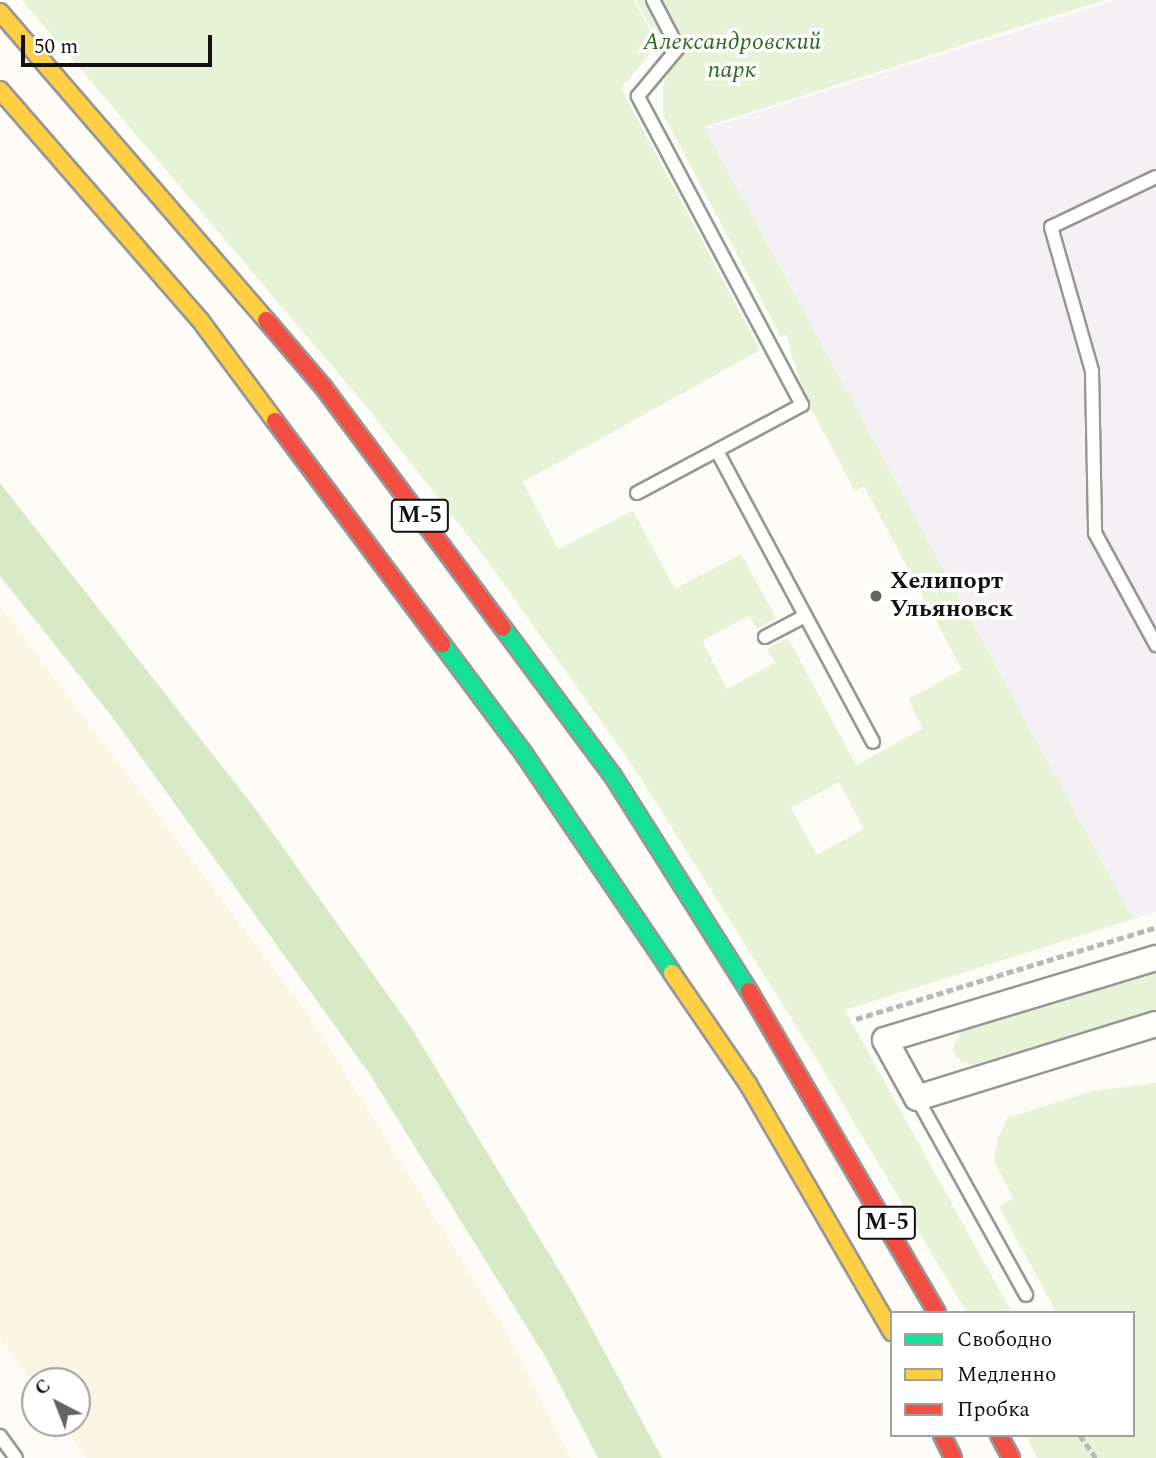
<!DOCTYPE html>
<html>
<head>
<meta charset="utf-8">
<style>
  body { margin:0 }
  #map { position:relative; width:1156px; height:1458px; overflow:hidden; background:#fdfcf7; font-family:Spectral,serif }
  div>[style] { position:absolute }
  .industrial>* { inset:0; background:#f5f0f3 }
  .farmland>* { inset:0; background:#f9f7e4 }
  .green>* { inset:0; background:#e7f3d7 }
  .forest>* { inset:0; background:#d8eac5 }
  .path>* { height:4.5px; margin-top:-2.25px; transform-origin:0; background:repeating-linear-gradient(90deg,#b9b9b8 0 7px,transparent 0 10.5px) }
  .roads { filter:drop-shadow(2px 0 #979795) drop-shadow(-2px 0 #979795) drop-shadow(0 2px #979795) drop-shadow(0 -2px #979795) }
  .lane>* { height:12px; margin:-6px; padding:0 6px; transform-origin:6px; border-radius:6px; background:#fffffe }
  .street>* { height:24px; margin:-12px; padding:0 12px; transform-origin:12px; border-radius:12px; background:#fffffe }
  .fast>* { height:16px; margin:-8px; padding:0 8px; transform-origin:8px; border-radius:8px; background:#16e098 }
  .slow>* { height:16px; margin:-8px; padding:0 8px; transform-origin:8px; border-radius:8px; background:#ffcf43 }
  .jam>* { height:16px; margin:-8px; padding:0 8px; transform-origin:8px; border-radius:8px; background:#f24e42 }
  .dots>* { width:19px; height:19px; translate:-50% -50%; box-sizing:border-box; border:4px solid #fff; border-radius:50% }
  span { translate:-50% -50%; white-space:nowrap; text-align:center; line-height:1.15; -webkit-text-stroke:7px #fff; paint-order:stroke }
  .shield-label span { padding:2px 5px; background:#fff; border:2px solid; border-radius:5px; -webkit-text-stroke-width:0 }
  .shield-label { font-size:23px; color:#111; font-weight:700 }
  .park-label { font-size:24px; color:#2f6b1f; font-style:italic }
  .poi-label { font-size:24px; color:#111; font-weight:700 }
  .left { translate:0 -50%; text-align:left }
  .legend { position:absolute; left:890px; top:1311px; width:245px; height:126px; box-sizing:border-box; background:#fff; border:2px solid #a0a0a0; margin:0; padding:9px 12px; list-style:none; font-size:21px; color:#111 }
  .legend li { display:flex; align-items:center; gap:14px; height:35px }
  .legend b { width:35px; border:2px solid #a0a0a0 }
  .north { position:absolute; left:21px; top:1367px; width:70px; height:70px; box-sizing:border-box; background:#fff; border:2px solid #a0a0a0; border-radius:50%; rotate:318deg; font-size:19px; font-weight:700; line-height:28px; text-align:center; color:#111 }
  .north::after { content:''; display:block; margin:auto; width:24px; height:32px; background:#646362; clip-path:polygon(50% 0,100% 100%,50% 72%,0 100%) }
  .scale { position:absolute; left:21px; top:35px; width:191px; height:32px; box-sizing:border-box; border:4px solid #111; border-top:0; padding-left:9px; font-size:21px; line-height:24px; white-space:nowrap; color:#111; -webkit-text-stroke:5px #fff; paint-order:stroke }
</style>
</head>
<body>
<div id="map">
  <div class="industrial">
    <div style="clip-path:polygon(1116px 0,1156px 0,1156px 912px,1133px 919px,705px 129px)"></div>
  </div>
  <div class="farmland">
    <div style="clip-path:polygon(0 606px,308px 1014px,505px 1330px,571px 1458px,86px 1458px,61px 1423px,77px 1423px,77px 1381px,35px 1381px,35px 1387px,0 1338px)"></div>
  </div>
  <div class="green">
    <div style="clip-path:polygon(evenodd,22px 0,634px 0,658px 45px,621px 88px,760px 350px,523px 482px,558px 549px,633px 511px,675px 589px,741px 554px,776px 618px,757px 629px,749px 616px,702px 641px,727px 689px,775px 663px,767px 649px,788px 638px,856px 765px,923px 729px,908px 699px,962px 670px,864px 486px,855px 491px,805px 397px,786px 335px,792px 331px,781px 337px,663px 114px,663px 87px,671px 66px,636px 0,1104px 0,704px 127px,1133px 919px,845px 1010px,1012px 1313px,967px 1313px,813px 1053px,635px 769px,484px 556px,365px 405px,22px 0,839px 782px,864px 829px,817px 855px,791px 808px,839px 782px)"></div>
    <div style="clip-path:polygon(1156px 970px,1156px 1010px,973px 1065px,961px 1062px,952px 1050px,962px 1029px)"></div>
    <div style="clip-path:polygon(1156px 1083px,1156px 1458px,1037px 1458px,1026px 1435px,1133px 1435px,1133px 1313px,1057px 1313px,999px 1207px,1013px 1198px,994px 1161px,997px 1141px,1007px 1118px,1092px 1091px)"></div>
  </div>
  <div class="forest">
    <div style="clip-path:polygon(0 483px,257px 811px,410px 1026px,571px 1290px,662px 1458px,598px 1458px,546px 1358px,369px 1073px,110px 714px,0 576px)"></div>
  </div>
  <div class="path">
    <div style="left:856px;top:1019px;width:314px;rotate:-17deg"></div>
    <div style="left:1080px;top:1435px;width:28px;rotate:55deg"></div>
  </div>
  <div class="roads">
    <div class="lane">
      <div style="left:1156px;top:177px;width:116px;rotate:154.5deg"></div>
      <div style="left:1051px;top:227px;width:150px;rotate:74.1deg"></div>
      <div style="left:1092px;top:371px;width:162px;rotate:88.9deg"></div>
      <div style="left:1095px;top:533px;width:128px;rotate:61.4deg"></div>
      <div style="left:717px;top:451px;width:330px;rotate:61.8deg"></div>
      <div style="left:637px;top:493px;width:187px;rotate:-28.1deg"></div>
      <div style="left:802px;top:405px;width:350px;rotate:-118deg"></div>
      <div style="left:638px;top:96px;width:62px;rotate:-50.2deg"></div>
      <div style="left:678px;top:48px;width:54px;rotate:-117.5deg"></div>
      <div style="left:765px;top:637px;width:45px;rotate:-27.7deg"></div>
      <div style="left:917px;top:1098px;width:225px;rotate:61deg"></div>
      <div style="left:0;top:1436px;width:27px;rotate:54deg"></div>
    </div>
    <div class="street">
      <div style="left:1156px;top:958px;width:283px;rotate:163.2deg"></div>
      <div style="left:885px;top:1040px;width:66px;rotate:61.1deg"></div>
      <div style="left:917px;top:1098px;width:250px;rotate:-17.2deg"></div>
    </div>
    <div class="fast">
      <div style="left:503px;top:628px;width:184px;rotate:53.4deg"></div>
      <div style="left:613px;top:776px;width:254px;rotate:57.7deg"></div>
      <div style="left:442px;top:644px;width:137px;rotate:53.3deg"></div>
      <div style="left:524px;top:754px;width:264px;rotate:55.9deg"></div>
    </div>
    <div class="slow">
      <div style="left:0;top:12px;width:407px;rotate:49.2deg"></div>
      <div style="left:0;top:90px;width:305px;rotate:49deg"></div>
      <div style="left:200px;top:320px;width:126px;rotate:53.4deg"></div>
      <div style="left:672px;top:973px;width:135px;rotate:55.6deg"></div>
      <div style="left:748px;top:1084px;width:287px;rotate:59.9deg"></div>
    </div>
    <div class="jam">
      <div style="left:266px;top:320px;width:89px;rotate:49.5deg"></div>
      <div style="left:324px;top:388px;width:299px;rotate:53.3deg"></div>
      <div style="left:275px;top:421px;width:279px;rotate:53.2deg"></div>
      <div style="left:749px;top:991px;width:373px;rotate:59.7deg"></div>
      <div style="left:942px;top:1435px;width:25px;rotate:64deg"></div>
      <div style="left:999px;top:1435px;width:26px;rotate:62deg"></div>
    </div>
  </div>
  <div class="dots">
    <div style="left:876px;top:596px;background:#646362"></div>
  </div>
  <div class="shield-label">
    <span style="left:420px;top:516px">М-5</span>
    <span style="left:887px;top:1223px">М-5</span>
  </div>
  <div class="park-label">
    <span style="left:732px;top:57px">Александровский<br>парк</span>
  </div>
  <div class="poi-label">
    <span class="left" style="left:890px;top:596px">Хелипорт<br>Ульяновск</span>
  </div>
  <ul class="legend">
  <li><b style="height:9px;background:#16e098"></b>Свободно</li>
  <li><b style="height:9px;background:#ffcf43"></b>Медленно</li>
  <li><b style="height:9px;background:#f24e42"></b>Пробка</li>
  </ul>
  <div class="north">С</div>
  <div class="scale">50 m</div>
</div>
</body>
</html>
